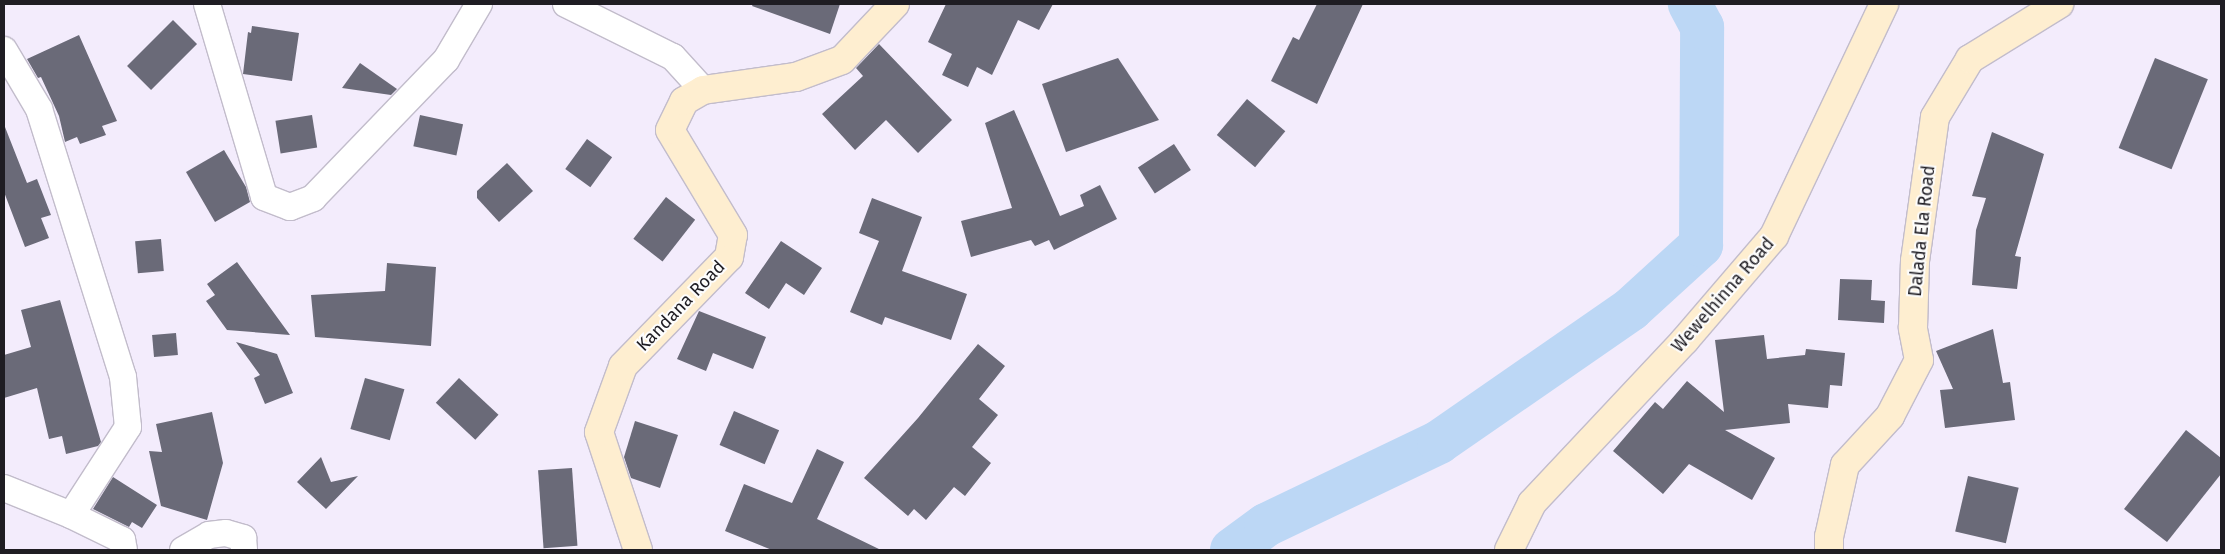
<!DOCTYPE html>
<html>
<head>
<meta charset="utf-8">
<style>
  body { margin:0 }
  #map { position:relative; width:2225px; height:554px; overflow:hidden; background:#f3ecfc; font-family:"Fira Sans",sans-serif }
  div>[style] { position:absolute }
  .river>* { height:44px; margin:-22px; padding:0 22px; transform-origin:22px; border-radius:22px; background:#bcd7f5 }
  .building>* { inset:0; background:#6a6a78; transform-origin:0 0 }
  .roads { filter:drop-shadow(1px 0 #c2bccb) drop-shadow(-1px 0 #c2bccb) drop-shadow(0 1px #c2bccb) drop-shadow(0 -1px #c2bccb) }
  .street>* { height:26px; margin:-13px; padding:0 13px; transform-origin:13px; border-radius:13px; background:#fff }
  .secondary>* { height:28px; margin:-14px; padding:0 14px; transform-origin:14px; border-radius:14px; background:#feeed0 }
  span { translate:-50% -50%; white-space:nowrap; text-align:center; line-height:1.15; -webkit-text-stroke:4px #fdfdfd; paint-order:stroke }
  .street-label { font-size:18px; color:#1f1d23 }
  .frame { position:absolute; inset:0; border:5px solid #1f1d23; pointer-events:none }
</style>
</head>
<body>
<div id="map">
  <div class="river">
    <div style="left:1232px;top:550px;width:42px;rotate:-36.3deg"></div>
    <div style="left:1266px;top:525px;width:192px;rotate:-25.6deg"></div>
    <div style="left:1439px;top:442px;width:234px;rotate:-34.7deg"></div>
    <div style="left:1631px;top:309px;width:95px;rotate:-42.4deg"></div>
    <div style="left:1701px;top:245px;width:218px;rotate:-89.7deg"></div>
    <div style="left:1702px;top:27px;width:26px;rotate:-118deg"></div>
  </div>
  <div class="building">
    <div style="clip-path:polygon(753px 4px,840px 4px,830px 34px,752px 6px)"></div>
    <div style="clip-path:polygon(946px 4px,1053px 4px,1039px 30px,1018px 20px,992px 75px,977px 67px,968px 87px,942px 75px,952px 54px,928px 42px)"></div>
    <div style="clip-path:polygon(1317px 4px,1363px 4px,1317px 104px,1271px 81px,1293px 37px,1299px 40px)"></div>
    <div style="left:173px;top:20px;width:34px;height:65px;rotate:45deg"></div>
    <div style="clip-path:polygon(252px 26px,299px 33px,292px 81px,243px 74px,248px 32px,251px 33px)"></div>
    <div style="clip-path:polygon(79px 35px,117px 121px,102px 126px,106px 135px,80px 144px,77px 137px,65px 142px,59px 116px,41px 77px,38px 78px,27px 59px)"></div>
    <div style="clip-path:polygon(879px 44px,952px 120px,918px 153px,886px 120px,855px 150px,822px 114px,863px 76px,856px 68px)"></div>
    <div style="clip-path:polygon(1118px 58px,1159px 120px,1066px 152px,1042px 84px)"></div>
    <div style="left:2155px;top:58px;width:57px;height:97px;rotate:22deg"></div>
    <div style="clip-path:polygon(360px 63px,397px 89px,391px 95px,342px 88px)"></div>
    <div style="left:1247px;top:99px;width:50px;height:47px;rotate:40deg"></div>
    <div style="clip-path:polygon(1014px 110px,1060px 216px,1084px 206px,1080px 195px,1100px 185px,1117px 219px,1054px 250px,1049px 240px,1035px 246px,1031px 240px,971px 257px,961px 221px,1012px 208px,985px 123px)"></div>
    <div style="left:312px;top:115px;width:33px;height:37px;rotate:81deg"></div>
    <div style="left:420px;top:115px;width:44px;height:32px;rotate:12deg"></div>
    <div style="clip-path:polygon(5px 127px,27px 183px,37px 179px,51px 215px,41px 218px,49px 238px,25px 247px,4px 192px)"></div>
    <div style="clip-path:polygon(1992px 132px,2044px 154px,2015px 256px,2021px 257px,2017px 289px,1972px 285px,1976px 230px,1986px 198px,1972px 196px)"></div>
    <div style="left:587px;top:139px;width:31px;height:37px;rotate:36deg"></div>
    <div style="left:1174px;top:144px;width:31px;height:43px;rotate:57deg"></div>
    <div style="clip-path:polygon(224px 150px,246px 187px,250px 202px,215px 222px,186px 172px)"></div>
    <div style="clip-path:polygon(507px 163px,533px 191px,499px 222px,477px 198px,477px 191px)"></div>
    <div style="left:666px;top:197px;width:37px;height:53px;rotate:38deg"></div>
    <div style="clip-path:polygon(872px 198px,922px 217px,902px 271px,967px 294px,951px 340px,885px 317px,882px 325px,850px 312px,879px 241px,859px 233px)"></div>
    <div style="left:161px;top:239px;width:32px;height:26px;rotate:85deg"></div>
    <div style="clip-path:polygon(781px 241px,822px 268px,804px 295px,786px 283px,769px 309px,745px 293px)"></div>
    <div style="clip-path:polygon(237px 262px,290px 335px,227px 330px,206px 301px,215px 295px,207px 284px)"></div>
    <div style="clip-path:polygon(387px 263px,436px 267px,431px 346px,315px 337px,311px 295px,385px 291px)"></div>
    <div style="clip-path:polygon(1840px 279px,1872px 280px,1871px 300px,1885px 301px,1884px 323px,1838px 320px)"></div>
    <div style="clip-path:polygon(60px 300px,101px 442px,98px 446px,66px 454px,62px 436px,49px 439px,37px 388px,4px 398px,4px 355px,31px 347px,21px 310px)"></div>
    <div style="clip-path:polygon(699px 311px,766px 337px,753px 369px,713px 353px,706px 371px,677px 359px)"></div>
    <div style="clip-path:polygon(1993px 329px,2003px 383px,2010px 382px,2015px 420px,1945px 428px,1940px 390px,1953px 389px,1936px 351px)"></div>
    <div style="left:176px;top:333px;width:22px;height:24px;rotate:85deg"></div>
    <div style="clip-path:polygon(1764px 335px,1767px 359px,1805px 355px,1806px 349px,1845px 353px,1842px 386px,1830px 385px,1828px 408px,1788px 404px,1790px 423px,1725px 430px,1775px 458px,1752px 500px,1689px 464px,1663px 494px,1613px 451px,1655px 402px,1663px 409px,1687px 381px,1724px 412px,1715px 340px)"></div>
    <div style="clip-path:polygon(236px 342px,277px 354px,293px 393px,265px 404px,254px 378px,260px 375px)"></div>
    <div style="clip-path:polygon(978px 344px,1005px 366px,979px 399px,998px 415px,972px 447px,991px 463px,965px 496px,954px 487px,926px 520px,914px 509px,908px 516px,864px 478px,918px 418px)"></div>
    <div style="left:365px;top:378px;width:41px;height:53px;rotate:16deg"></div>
    <div style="left:459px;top:378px;width:54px;height:34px;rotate:43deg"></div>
    <div style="left:734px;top:411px;width:49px;height:37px;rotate:23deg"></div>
    <div style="clip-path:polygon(212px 412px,223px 463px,207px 520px,161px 506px,149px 451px,162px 452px,156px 424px)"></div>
    <div style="clip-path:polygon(635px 421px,678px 435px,660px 488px,631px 478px,624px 457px)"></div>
    <div style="clip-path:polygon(2186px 430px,2221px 458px,2221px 474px,2167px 542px,2124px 509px)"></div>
    <div style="clip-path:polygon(817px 449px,844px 462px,817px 519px,881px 550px,772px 550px,725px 531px,744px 484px,792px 503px)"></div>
    <div style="clip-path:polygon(321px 457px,331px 482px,358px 476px,326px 509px,297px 482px)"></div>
    <div style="left:572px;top:468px;width:78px;height:34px;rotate:86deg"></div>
    <div style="left:1968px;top:476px;width:52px;height:57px;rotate:13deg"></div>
    <div style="clip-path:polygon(113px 477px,157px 505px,142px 528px,132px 522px,129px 527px,93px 509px)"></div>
  </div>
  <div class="roads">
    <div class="street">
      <div style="left:207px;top:4px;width:201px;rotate:73.5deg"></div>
      <div style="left:264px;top:197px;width:28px;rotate:21deg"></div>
      <div style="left:290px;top:207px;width:25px;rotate:-21deg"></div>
      <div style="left:313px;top:198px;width:192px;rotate:-46.1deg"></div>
      <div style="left:446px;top:60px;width:65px;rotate:-59.5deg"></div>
      <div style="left:566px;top:4px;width:119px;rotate:26.4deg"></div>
      <div style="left:673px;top:57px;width:45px;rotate:47.7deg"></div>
      <div style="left:4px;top:50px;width:69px;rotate:59.3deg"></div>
      <div style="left:39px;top:109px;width:281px;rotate:72.6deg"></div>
      <div style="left:123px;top:377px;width:50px;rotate:84.3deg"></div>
      <div style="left:128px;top:427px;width:105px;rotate:122.9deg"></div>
      <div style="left:4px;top:488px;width:72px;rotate:21.9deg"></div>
      <div style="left:71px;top:515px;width:57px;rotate:26.1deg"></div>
      <div style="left:122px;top:540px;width:10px;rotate:79deg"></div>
      <div style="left:183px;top:550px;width:30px;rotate:-30deg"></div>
      <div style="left:209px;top:535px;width:17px;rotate:-7deg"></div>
      <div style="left:226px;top:533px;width:18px;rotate:16deg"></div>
      <div style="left:243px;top:538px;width:12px;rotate:85deg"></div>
    </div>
    <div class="secondary">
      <div style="left:638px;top:550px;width:124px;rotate:-108.3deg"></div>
      <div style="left:599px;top:432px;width:70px;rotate:-70deg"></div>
      <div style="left:623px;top:366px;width:152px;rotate:-45.8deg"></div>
      <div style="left:729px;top:257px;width:22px;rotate:-80deg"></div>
      <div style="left:733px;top:235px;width:122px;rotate:-121deg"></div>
      <div style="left:670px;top:130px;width:32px;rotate:-64deg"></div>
      <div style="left:684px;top:101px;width:22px;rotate:-30deg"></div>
      <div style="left:703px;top:90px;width:94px;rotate:-8deg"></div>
      <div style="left:796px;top:77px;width:49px;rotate:-20.3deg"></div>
      <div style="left:842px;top:60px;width:77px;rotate:-46.6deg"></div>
      <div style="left:1509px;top:550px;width:52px;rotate:-63.9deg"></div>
      <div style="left:1532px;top:503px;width:224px;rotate:-46.8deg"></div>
      <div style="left:1685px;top:340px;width:137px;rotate:-49.4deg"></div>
      <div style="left:1774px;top:236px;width:257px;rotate:-64.6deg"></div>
      <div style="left:1829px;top:550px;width:13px;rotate:-90deg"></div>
      <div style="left:1829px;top:537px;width:74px;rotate:-77.5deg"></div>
      <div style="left:1845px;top:465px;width:67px;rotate:-47.4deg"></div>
      <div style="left:1890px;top:416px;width:63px;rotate:-62.6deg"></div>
      <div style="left:1919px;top:360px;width:33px;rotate:-101deg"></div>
      <div style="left:1913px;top:328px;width:67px;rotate:-88.3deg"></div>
      <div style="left:1915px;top:261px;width:145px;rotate:-82.1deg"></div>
      <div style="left:1935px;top:117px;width:68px;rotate:-58.9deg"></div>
      <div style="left:1970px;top:59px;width:105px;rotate:-31.7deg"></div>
    </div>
  </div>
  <div class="street-label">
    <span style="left:1922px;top:231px;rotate:-84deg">Dalada Ela Road</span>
    <span style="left:1723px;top:295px;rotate:-49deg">Wewelhinna Road</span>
    <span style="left:681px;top:306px;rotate:-46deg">Kandana Road</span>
  </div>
  <div class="frame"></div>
</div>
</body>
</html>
